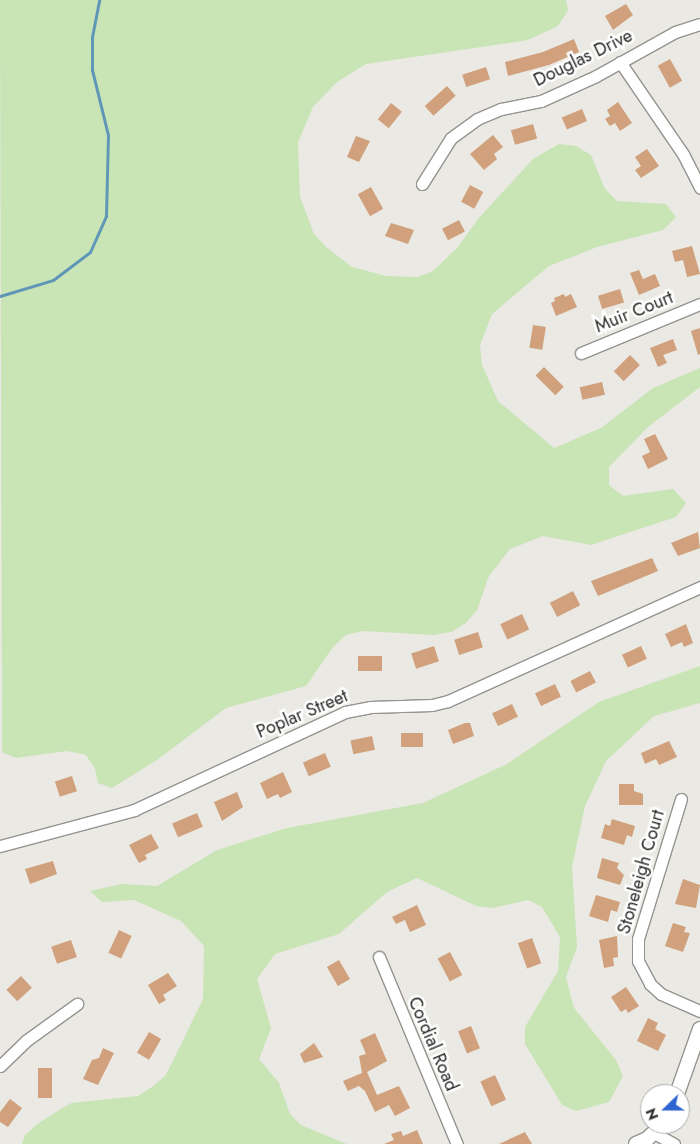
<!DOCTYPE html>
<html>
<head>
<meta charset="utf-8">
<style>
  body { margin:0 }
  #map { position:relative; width:700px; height:1144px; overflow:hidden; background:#eae9e4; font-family:Jost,sans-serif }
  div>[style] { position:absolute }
  .green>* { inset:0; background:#c9e4b5 }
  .stream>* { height:3px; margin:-1.5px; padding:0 1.5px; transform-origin:1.5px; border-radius:1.5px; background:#6097b7 }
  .building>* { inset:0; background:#d0a17c; transform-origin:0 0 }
  .roads { filter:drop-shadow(1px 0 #94938f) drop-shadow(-1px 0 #94938f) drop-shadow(0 1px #94938f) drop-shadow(0 -1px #94938f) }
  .minor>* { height:11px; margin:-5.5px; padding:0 5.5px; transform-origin:5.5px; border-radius:5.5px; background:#fff }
  .tertiary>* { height:14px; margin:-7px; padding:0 7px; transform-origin:7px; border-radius:7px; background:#fff }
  span { translate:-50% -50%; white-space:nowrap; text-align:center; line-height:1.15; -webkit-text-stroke:5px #fff; paint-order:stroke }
  .street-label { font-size:18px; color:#2b2a28 }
  .north { position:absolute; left:640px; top:1084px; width:50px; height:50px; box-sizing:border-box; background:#fff; border:1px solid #aaaaa9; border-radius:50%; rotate:248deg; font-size:14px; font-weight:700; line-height:20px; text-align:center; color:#2b2a28 }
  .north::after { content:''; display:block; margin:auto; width:18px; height:22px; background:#2f65d3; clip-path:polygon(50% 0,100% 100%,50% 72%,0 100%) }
</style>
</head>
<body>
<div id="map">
  <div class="green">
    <div style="clip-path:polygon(0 0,566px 0,568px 10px,558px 26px,528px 40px,366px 64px,337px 82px,313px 107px,298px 142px,300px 197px,314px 234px,326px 247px,352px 267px,386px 276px,418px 277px,433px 271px,458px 247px,478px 219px,533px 159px,559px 144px,576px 146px,591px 155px,605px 189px,617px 201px,666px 204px,676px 217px,663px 230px,597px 247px,549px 266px,492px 314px,480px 345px,482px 365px,498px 401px,554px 448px,601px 428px,653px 388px,700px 368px,700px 387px,648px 427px,609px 467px,609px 485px,623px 496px,673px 489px,686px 503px,676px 517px,591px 545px,543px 536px,510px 549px,489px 576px,477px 610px,466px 623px,451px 632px,434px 635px,363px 631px,346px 635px,333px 647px,306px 686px,226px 708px,157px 760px,112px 788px,98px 783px,95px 769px,86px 755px,67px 751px,16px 758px,2px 752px)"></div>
    <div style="clip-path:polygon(700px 666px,700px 703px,654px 716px,606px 761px,585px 806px,572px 867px,577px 947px,566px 977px,574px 1008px,616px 1060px,623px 1076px,609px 1102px,576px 1111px,562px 1105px,525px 1044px,525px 1027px,558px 971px,560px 937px,542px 907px,528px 900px,493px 908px,476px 906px,417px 878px,387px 892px,339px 934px,275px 954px,257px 979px,271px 1028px,259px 1059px,279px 1083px,290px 1114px,301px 1125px,347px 1144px,22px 1144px,25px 1135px,40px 1122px,71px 1103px,138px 1096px,152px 1087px,166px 1075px,203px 999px,204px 946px,181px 921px,134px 900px,102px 902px,90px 891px,122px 884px,157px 886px,217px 850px,287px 828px,423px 803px,507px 764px,599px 702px)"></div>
  </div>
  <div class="stream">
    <div style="left:0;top:296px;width:55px;rotate:-16.8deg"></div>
    <div style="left:53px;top:280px;width:46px;rotate:-37.1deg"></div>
    <div style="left:90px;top:252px;width:39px;rotate:-66deg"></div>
    <div style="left:106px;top:216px;width:81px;rotate:-88.6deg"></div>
    <div style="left:108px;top:135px;width:67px;rotate:-103.8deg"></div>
    <div style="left:92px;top:70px;width:33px;rotate:-90deg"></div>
    <div style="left:92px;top:37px;width:38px;rotate:-79deg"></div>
  </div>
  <div class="building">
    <div style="clip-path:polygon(626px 4px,633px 15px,613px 30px,605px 16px)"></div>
    <div style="clip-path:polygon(574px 39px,579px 52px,549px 65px,508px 76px,505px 62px,543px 52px)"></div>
    <div style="left:670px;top:59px;width:25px;height:14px;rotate:61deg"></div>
    <div style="left:486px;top:67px;width:13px;height:25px;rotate:72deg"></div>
    <div style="left:447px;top:86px;width:13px;height:30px;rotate:48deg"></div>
    <div style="clip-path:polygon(618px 102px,632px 123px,620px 131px,615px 123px,610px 126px,605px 119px,610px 116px,607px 110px)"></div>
    <div style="left:391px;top:103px;width:14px;height:21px;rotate:39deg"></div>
    <div style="left:582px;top:109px;width:13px;height:22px;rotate:67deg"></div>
    <div style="left:533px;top:124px;width:15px;height:23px;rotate:74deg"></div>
    <div style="clip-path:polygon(493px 135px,503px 147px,494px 154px,497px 159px,484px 170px,470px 154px)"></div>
    <div style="clip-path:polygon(356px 136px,370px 141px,359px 162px,347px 157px)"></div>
    <div style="clip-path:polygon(647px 149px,659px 166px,641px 178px,635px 170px,641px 166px,635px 157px)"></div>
    <div style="left:470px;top:185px;width:15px;height:19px;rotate:28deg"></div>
    <div style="left:371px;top:187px;width:25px;height:15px;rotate:61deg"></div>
    <div style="left:459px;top:220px;width:13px;height:19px;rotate:63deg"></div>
    <div style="clip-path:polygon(391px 223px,414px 230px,408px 244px,385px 236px)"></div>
    <div style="clip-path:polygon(692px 246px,700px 274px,687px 277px,683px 260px,675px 262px,672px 251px)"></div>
    <div style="clip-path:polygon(639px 270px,643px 279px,655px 274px,660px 286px,639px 295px,630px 273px)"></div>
    <div style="left:620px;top:289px;width:14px;height:23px;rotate:73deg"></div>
    <div style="clip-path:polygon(564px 294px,565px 297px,571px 294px,577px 307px,556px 316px,551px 303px,555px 301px,554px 298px)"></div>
    <div style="left:533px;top:325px;width:13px;height:23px;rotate:9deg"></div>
    <div style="clip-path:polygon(700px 328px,700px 354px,698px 355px,691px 331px)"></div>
    <div style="clip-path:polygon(673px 339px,677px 350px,663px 355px,667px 363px,658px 367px,650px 348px)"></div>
    <div style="left:630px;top:355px;width:14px;height:23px;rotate:45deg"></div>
    <div style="left:544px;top:367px;width:28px;height:12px;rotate:45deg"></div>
    <div style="left:602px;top:382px;width:13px;height:23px;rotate:77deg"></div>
    <div style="clip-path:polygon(655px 434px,668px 459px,648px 469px,642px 456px,650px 452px,644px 439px)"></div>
    <div style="clip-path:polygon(698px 532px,700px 548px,678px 556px,671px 543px)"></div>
    <div style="clip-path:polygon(652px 558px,658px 571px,598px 596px,591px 581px)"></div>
    <div style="left:573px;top:591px;width:16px;height:26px;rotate:63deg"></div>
    <div style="left:522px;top:614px;width:17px;height:24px;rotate:65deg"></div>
    <div style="clip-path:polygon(686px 624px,693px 643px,684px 647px,682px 642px,671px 647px,665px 634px)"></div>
    <div style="left:478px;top:632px;width:16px;height:25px;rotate:72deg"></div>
    <div style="left:434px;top:646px;width:16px;height:24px;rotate:72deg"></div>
    <div style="left:641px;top:646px;width:14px;height:21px;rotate:65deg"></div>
    <div style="left:382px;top:656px;width:15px;height:24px;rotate:90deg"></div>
    <div style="left:590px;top:671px;width:13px;height:22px;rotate:63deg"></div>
    <div style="left:555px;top:684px;width:14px;height:22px;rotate:65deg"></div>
    <div style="left:512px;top:704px;width:14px;height:22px;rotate:65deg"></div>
    <div style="clip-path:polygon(465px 723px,470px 723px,474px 736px,453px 744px,448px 730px)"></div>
    <div style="left:423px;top:733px;width:14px;height:22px;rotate:90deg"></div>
    <div style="left:372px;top:736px;width:14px;height:22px;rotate:78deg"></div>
    <div style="clip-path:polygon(669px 741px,677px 757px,659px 765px,656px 759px,645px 764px,641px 753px)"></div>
    <div style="left:325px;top:753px;width:15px;height:24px;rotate:67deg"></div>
    <div style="clip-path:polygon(283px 772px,292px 792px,280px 798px,278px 794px,267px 799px,260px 783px)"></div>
    <div style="left:72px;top:776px;width:16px;height:18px;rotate:72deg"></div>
    <div style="clip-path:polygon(619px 784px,634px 784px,634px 791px,643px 794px,643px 805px,619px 805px)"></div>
    <div style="clip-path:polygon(237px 792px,243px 807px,222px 821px,214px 802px)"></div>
    <div style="left:197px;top:813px;width:15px;height:27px;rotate:67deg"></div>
    <div style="clip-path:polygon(612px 819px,635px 826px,632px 837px,627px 835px,624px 845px,601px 838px,605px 824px,610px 826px)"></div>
    <div style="clip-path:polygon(151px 834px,159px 848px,145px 855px,147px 859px,139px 863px,129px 845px)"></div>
    <div style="clip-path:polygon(602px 858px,619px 863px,617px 868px,624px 875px,620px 885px,597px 878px)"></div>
    <div style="clip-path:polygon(53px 861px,57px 874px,30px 884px,25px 869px)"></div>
    <div style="clip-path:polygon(683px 879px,700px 885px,696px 908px,675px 904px)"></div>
    <div style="clip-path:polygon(596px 895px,620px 902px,617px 912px,611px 910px,608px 922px,589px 916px)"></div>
    <div style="clip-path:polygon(417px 905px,426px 925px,410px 932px,405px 920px,396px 924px,392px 917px)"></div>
    <div style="clip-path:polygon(673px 923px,686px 927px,684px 932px,690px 933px,683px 952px,665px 946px)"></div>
    <div style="left:119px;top:930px;width:14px;height:25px;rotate:25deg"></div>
    <div style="clip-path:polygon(617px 936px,618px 957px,613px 958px,614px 966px,604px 968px,599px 940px)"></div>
    <div style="left:532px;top:938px;width:27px;height:15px;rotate:70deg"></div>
    <div style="left:71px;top:940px;width:18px;height:21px;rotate:71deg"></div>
    <div style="left:450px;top:952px;width:26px;height:14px;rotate:62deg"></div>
    <div style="left:339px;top:960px;width:22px;height:14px;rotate:60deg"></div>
    <div style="clip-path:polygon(168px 973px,177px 986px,163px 995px,166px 1000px,159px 1004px,148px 985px)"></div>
    <div style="left:21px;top:976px;width:16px;height:20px;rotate:47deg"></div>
    <div style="clip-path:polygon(626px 987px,639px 1006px,628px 1013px,626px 1009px,621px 1012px,611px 997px)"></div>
    <div style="clip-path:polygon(648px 1018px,658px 1023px,655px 1029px,666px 1035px,658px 1051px,637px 1041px)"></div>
    <div style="left:471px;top:1026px;width:24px;height:14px;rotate:68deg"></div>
    <div style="left:149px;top:1032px;width:14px;height:24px;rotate:30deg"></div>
    <div style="clip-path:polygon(375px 1033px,387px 1061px,367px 1072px,377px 1095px,399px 1086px,410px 1108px,395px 1116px,389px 1105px,375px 1112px,365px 1091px,359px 1086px,348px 1091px,343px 1081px,362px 1073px,359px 1056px,366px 1054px,360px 1040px)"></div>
    <div style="clip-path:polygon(314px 1043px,323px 1057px,304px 1063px,300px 1054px)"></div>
    <div style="clip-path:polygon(103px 1048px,114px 1053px,98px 1085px,83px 1079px,92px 1060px,99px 1058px)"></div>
    <div style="left:38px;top:1068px;width:14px;height:30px"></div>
    <div style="left:495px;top:1075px;width:27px;height:16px;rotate:66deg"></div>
    <div style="clip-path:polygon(10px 1099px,22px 1108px,8px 1127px,0 1122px,0 1112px)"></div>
    <div style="clip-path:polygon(417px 1130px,423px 1144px,384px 1144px,394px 1140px,391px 1134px,401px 1131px,403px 1136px)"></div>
    <div style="clip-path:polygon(525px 1132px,532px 1144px,499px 1144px)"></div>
  </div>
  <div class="roads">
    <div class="minor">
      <div style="left:620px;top:62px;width:112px;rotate:55.6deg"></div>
      <div style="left:683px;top:154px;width:38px;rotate:63deg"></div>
      <div style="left:422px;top:184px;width:54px;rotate:-57.8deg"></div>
      <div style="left:451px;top:138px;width:32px;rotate:-36deg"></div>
      <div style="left:477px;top:119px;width:26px;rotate:-23deg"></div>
      <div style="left:501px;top:109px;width:41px;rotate:-11.3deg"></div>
      <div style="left:541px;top:101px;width:60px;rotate:-24.4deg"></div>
      <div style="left:596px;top:76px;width:90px;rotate:-29.1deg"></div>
      <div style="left:675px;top:32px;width:26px;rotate:-18deg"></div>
      <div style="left:581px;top:353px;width:129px;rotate:-22.4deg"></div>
      <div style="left:681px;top:799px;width:146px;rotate:107.1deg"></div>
      <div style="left:638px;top:939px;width:22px;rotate:90deg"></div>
      <div style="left:638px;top:961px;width:26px;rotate:62deg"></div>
      <div style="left:650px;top:984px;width:15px;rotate:42deg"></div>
      <div style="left:661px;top:994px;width:43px;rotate:23.6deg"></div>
      <div style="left:0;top:846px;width:139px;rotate:-15deg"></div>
      <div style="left:134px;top:810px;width:233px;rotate:-24.9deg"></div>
      <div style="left:345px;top:712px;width:25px;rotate:-11deg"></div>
      <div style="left:370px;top:707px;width:62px;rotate:-1.8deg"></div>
      <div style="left:432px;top:705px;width:16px;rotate:-14deg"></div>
      <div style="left:448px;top:701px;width:277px;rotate:-24.3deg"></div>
      <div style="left:379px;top:957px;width:203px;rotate:67.4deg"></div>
      <div style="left:0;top:1066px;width:37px;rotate:-44deg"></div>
      <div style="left:27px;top:1040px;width:62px;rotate:-35.8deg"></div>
      <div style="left:654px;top:1133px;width:23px;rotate:29deg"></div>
    </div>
    <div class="tertiary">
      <div style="left:677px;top:1094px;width:69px;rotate:-70.5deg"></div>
      <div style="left:636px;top:1144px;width:12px;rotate:-24deg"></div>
      <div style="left:647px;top:1139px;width:22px;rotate:-43deg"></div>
    </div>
  </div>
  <div class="street-label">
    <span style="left:583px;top:58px;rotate:-26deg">Douglas Drive</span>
    <span style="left:634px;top:312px;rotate:-22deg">Muir Court</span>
    <span style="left:302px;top:714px;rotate:-23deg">Poplar Street</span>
    <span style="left:641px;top:872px;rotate:-74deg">Stoneleigh Court</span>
    <span style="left:433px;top:1044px;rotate:67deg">Cordial Road</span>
  </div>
  <div class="north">N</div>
</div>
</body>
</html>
